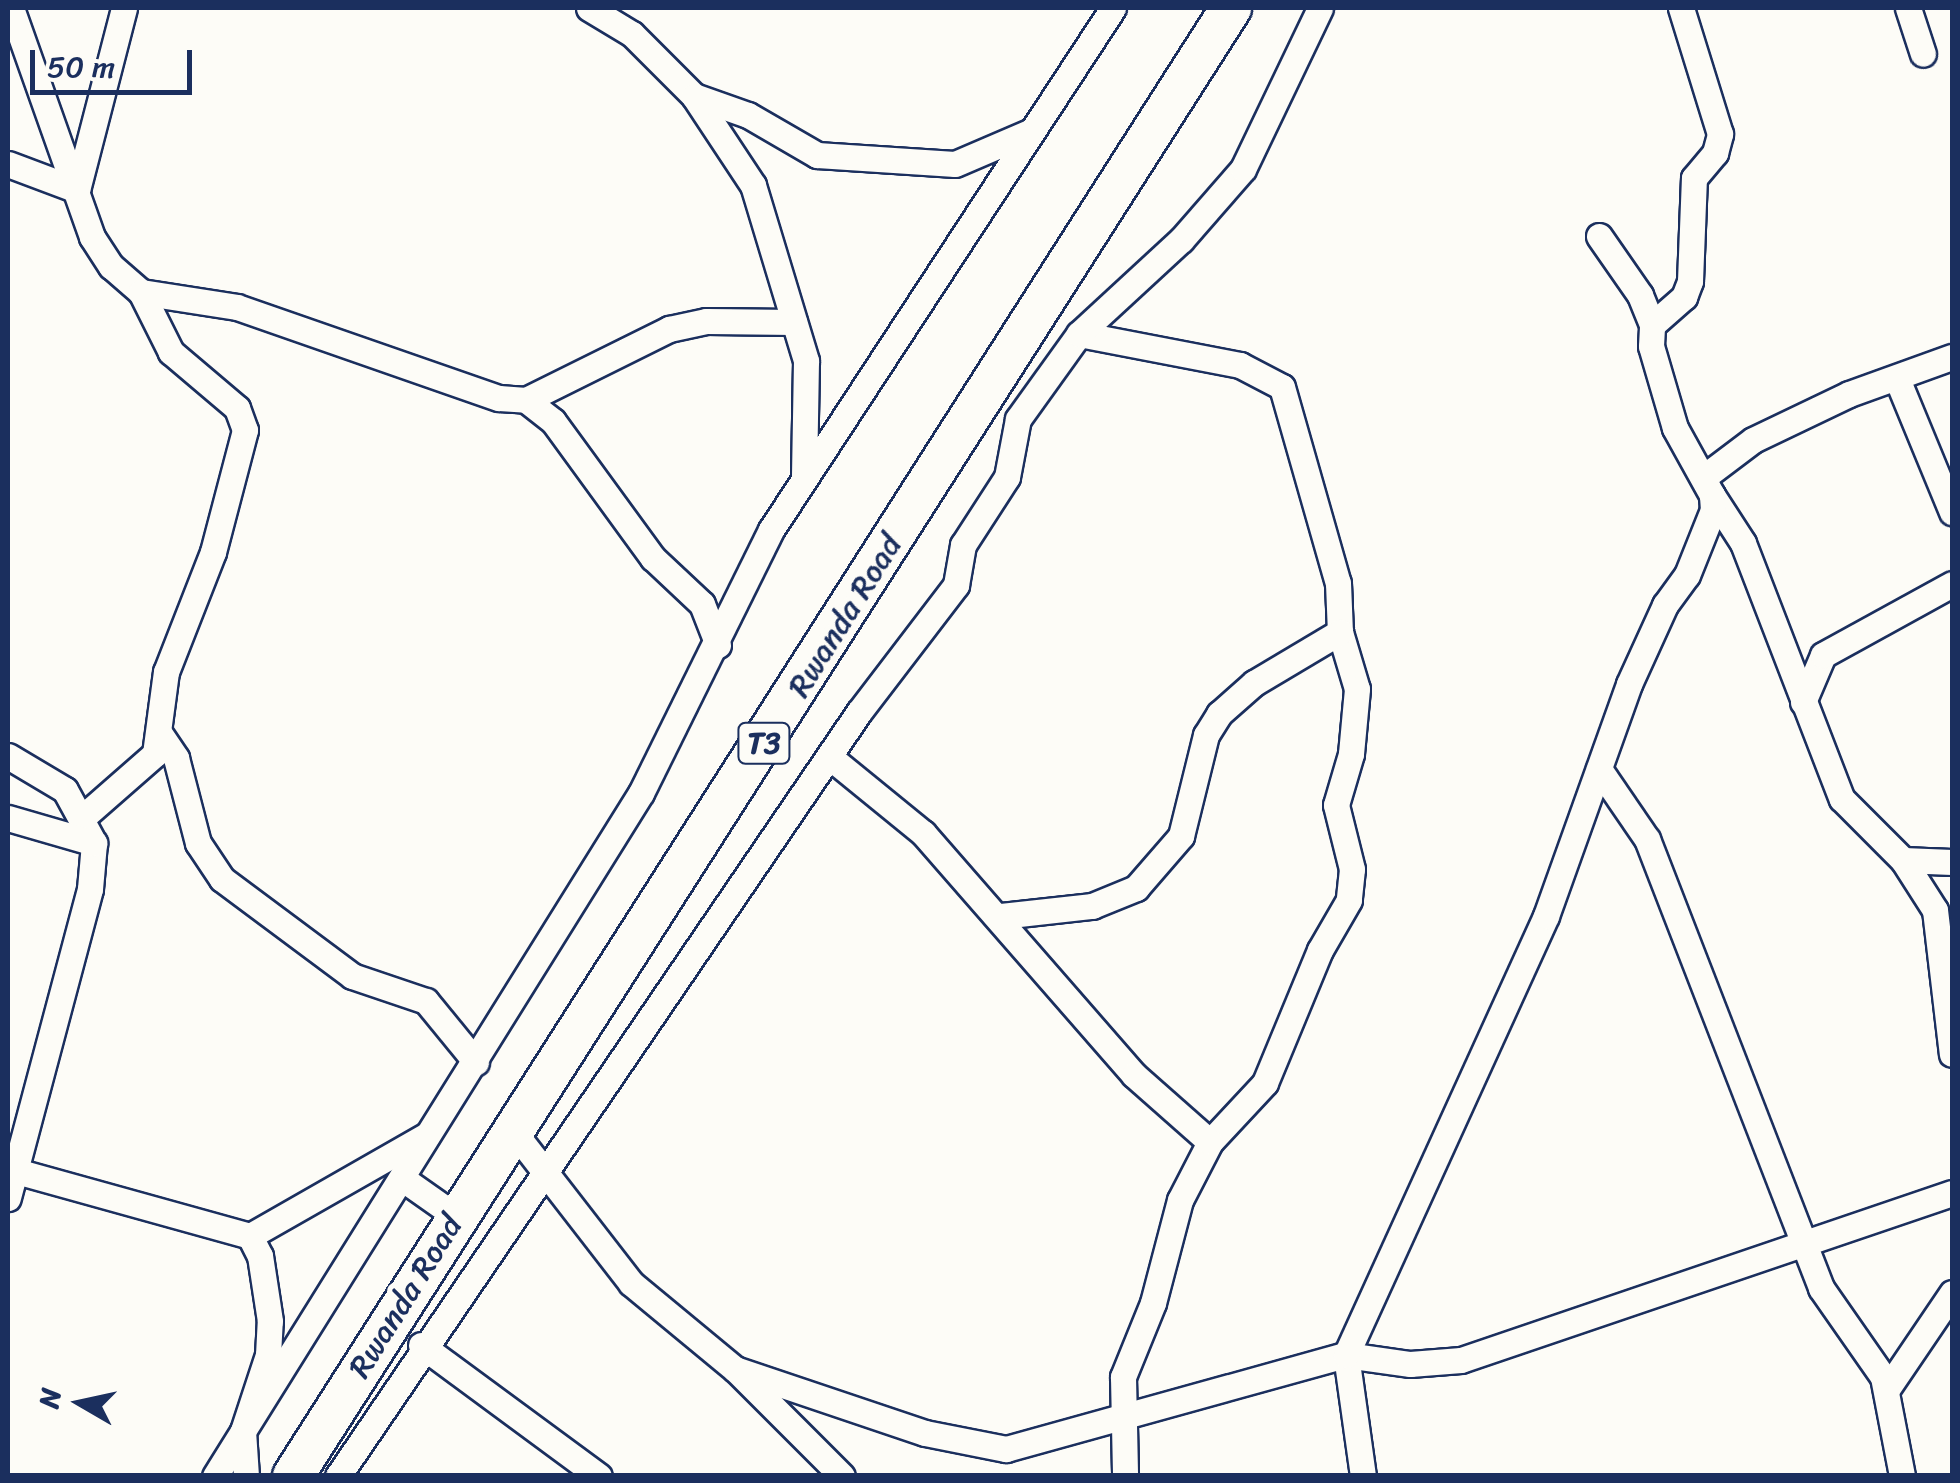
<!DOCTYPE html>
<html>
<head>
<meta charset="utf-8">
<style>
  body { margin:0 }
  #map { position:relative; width:1960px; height:1483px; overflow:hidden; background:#fdfcf7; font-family:Sriracha,sans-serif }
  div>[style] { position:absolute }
  .roads { filter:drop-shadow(2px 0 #1b2f5e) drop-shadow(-2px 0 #1b2f5e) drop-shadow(0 2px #1b2f5e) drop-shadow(0 -2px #1b2f5e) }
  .minor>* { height:25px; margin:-12.5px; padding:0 12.5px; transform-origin:12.5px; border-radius:12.5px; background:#fdfcf7 }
  .trunk>* { height:40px; margin:-20px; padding:0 20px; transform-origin:20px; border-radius:20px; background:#fdfcf7 }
  span { translate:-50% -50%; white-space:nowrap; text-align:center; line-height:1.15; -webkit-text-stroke:10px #fdfcf7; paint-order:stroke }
  .shield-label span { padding:2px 8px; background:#fdfcf7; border:2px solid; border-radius:8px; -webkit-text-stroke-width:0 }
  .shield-label { font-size:30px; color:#1b2f5e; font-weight:700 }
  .street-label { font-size:32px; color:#1b2f5e }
  .frame { position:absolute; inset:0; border:10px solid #1b2f5e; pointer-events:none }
  .north { position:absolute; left:30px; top:1353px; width:100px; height:100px; -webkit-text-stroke:8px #fdfcf7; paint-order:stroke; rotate:279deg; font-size:28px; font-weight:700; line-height:40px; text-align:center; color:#1b2f5e }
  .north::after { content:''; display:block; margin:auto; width:35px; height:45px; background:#1b2f5e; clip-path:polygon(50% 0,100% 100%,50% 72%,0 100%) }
  .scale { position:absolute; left:30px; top:50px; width:162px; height:45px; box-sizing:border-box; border:5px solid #1b2f5e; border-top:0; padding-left:12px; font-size:30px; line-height:35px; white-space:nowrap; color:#1b2f5e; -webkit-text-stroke:8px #fdfcf7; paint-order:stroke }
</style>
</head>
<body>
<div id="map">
  <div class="roads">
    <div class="minor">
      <div style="left:11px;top:8px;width:243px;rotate:70.5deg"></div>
      <div style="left:92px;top:237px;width:35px;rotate:57deg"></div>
      <div style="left:111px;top:266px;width:40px;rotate:41deg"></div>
      <div style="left:141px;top:292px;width:97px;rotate:8.9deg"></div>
      <div style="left:237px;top:307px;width:277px;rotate:19.2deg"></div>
      <div style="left:499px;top:398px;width:27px;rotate:4deg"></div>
      <div style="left:526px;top:400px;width:160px;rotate:-26.4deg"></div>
      <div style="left:669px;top:329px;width:38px;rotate:-12deg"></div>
      <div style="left:706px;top:321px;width:88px;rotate:0.7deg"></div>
      <div style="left:589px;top:8px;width:50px;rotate:31.2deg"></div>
      <div style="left:632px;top:34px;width:88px;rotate:45deg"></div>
      <div style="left:694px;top:96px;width:107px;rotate:56.5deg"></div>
      <div style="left:753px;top:185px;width:184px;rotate:73.2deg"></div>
      <div style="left:806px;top:361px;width:115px;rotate:91deg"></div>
      <div style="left:1908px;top:8px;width:48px;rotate:71.9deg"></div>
      <div style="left:694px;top:96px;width:57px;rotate:19.4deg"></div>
      <div style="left:748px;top:115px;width:80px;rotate:30.1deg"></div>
      <div style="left:817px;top:155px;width:138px;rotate:3.7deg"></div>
      <div style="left:955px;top:164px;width:78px;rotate:-23.3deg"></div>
      <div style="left:8px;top:164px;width:74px;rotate:20.6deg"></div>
      <div style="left:77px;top:190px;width:188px;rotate:-75.5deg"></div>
      <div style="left:1599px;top:236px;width:72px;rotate:55.2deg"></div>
      <div style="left:1640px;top:295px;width:32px;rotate:68deg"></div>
      <div style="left:1079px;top:334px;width:164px;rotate:10.9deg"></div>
      <div style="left:1240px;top:365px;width:47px;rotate:27.6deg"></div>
      <div style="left:1282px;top:387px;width:204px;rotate:74.1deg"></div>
      <div style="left:1338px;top:583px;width:49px;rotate:87.7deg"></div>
      <div style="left:1340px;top:632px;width:59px;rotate:73.4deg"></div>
      <div style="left:1357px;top:689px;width:65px;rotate:95.3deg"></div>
      <div style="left:1351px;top:754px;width:53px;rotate:106.4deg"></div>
      <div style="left:1336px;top:805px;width:66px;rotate:76deg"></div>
      <div style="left:1352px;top:869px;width:31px;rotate:96deg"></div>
      <div style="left:1349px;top:900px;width:58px;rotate:120.1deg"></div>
      <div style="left:1320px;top:950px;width:144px;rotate:112.5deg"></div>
      <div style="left:1265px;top:1083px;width:81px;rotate:133deg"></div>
      <div style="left:1210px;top:1142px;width:65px;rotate:117.3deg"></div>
      <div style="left:1180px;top:1200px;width:106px;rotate:104.7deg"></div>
      <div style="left:1153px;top:1303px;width:80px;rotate:112.1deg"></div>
      <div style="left:1123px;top:1377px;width:99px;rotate:88.8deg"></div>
      <div style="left:1898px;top:381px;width:142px;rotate:67.6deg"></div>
      <div style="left:526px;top:400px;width:34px;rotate:38deg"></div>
      <div style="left:553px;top:421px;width:170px;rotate:53.9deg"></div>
      <div style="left:653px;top:558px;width:67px;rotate:43.2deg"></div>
      <div style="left:702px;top:604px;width:44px;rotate:68.7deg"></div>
      <div style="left:1704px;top:477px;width:61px;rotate:-37.1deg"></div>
      <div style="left:1753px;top:440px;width:106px;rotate:-25.6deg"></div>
      <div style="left:1849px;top:394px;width:109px;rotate:-19.8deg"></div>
      <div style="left:1712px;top:495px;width:57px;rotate:57.1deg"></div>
      <div style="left:1743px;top:543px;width:274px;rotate:68.9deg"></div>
      <div style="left:1842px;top:799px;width:86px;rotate:45deg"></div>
      <div style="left:1903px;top:860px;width:59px;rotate:57.4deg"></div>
      <div style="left:1935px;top:910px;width:145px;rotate:83.3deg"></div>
      <div style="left:1803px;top:702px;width:51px;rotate:-66.9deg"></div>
      <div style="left:1823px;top:655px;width:147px;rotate:-28.8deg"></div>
      <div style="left:160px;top:734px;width:29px;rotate:56deg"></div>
      <div style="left:176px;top:758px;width:88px;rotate:75.5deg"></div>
      <div style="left:198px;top:843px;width:43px;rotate:56.3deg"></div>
      <div style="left:222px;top:879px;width:162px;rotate:36.7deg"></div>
      <div style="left:352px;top:976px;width:78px;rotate:18.7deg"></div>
      <div style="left:426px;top:1001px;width:79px;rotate:50.7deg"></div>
      <div style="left:8px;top:756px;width:66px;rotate:30.8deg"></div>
      <div style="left:65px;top:790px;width:60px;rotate:61.3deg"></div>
      <div style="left:94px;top:843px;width:46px;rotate:95deg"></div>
      <div style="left:90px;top:889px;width:320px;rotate:104.9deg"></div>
      <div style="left:831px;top:758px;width:119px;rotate:39.2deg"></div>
      <div style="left:923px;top:833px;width:321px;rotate:48.9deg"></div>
      <div style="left:1134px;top:1075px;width:101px;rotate:41.4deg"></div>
      <div style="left:1599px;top:769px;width:85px;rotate:55.6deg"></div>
      <div style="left:1647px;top:839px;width:482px;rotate:68.8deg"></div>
      <div style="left:1821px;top:1288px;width:108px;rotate:55.1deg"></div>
      <div style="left:1883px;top:1377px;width:101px;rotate:79.1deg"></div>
      <div style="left:83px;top:817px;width:96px;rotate:-41.2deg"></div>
      <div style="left:155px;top:754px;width:83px;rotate:-82.4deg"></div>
      <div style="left:166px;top:672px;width:129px;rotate:-68.6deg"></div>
      <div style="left:213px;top:552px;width:126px;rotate:-75.3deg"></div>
      <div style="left:245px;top:430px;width:23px;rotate:-110deg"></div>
      <div style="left:237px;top:408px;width:87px;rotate:-139.7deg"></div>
      <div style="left:171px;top:352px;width:67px;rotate:-116.6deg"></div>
      <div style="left:8px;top:818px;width:90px;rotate:16.2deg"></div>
      <div style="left:1903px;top:860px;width:49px;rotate:2.3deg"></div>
      <div style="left:1001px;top:916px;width:92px;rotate:-6.3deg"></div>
      <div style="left:1092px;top:906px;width:48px;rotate:-22.2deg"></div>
      <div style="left:1136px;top:888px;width:69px;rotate:-49.1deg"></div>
      <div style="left:1181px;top:836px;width:104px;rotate:-76.1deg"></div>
      <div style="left:1206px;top:735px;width:25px;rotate:-58deg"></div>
      <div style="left:1219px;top:714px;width:47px;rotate:-41.5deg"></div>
      <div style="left:1254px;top:683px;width:100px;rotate:-30.7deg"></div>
      <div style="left:514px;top:1132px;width:191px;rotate:52.2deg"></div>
      <div style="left:631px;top:1283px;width:135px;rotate:39.6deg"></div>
      <div style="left:735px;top:1369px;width:151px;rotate:45deg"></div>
      <div style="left:16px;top:1171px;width:243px;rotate:15.5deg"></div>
      <div style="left:250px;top:1236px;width:204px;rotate:-29.7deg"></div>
      <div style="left:403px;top:1179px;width:66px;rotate:35.1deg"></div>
      <div style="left:421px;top:1345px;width:221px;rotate:36.4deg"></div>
      <div style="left:735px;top:1369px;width:200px;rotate:18.6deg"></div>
      <div style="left:925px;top:1433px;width:83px;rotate:11.2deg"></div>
      <div style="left:1006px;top:1449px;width:353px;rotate:-15.5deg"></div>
      <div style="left:1346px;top:1355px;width:65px;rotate:8deg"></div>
      <div style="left:1410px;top:1364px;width:51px;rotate:-4.5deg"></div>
      <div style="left:1461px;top:1360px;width:519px;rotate:-18.78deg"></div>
      <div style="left:1887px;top:1389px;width:116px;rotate:-55.9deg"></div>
      <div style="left:215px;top:1476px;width:805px;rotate:-58.05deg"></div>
      <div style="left:641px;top:793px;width:293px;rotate:-63.7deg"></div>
      <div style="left:771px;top:530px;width:624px;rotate:-56.77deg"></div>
      <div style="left:246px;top:1476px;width:45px;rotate:-93.8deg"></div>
      <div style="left:243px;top:1431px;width:80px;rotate:-71.8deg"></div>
      <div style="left:268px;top:1355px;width:34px;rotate:-87deg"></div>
      <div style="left:270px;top:1321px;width:66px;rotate:-98.7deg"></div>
      <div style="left:260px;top:1256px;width:22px;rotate:-117deg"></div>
      <div style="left:338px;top:1476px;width:925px;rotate:-55.71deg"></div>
      <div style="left:859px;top:712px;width:160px;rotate:-52.6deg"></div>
      <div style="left:956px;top:585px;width:41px;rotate:-80.1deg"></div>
      <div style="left:963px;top:545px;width:81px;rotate:-57.1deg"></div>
      <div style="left:1007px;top:477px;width:59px;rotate:-79.3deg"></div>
      <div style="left:1018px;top:419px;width:105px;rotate:-54.3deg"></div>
      <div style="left:1079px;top:334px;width:139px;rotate:-42.7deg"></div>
      <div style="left:1181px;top:240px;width:94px;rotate:-48.9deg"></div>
      <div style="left:1243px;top:169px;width:178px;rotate:-64.4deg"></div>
      <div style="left:1363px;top:1476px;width:122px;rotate:-98deg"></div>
      <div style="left:1346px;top:1355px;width:482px;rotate:-65.5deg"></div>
      <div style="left:1546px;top:916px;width:246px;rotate:-70.3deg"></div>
      <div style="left:1629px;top:684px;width:87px;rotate:-65.5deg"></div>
      <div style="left:1665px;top:605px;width:37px;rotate:-54deg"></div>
      <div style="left:1687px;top:575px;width:70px;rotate:-68.2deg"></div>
      <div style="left:1713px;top:510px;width:15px;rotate:-94deg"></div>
      <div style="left:1712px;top:495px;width:77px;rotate:-118.9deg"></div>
      <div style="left:1675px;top:428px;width:85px;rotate:-106.3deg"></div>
      <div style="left:1651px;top:346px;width:21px;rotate:-87deg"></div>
      <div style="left:1652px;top:325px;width:43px;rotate:-41.2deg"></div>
      <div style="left:1684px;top:297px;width:17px;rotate:-69deg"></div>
      <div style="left:1690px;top:281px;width:103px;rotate:-87.8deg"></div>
      <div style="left:1694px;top:178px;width:33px;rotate:-50deg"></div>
      <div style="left:1715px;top:153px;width:20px;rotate:-75deg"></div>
      <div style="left:1720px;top:134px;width:132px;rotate:-107.2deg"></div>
    </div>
    <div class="trunk">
      <div style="left:293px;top:1476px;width:1742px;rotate:-57.42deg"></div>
    </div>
  </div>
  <div class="shield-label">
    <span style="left:764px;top:743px">T3</span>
  </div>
  <div class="street-label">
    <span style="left:845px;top:616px;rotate:-58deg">Rwanda Road</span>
    <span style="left:406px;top:1297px;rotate:-58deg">Rwanda Road</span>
  </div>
  <div class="frame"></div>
  <div class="north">N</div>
  <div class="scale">50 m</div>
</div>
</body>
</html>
